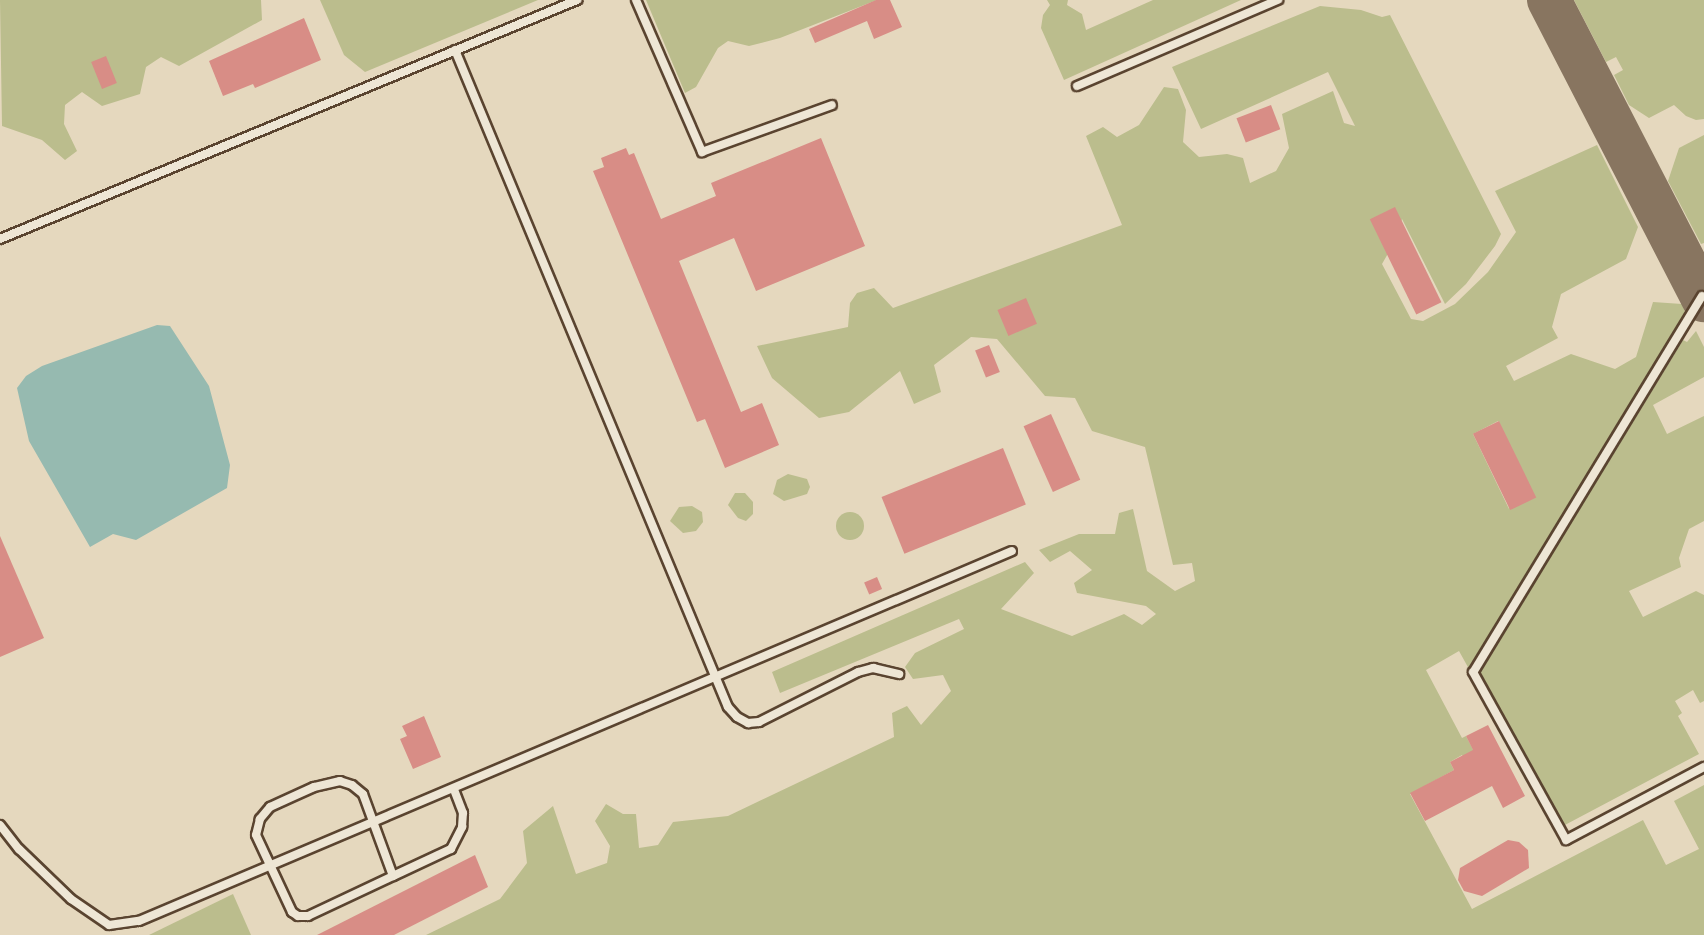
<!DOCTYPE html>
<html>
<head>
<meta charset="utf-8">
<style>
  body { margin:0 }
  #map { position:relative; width:1704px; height:935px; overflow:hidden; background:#e5d8be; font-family:"Gentium Book Plus",serif }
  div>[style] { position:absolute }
  .green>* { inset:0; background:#bbbd8d }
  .round { border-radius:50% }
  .water>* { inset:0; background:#96bab0 }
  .taxiway>* { height:44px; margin:-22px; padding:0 22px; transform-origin:22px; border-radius:22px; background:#887560 }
  .building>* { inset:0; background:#d88d86; transform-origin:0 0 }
  .roads { filter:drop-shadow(2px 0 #5a4430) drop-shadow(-2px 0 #5a4430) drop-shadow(0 2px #5a4430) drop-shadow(0 -2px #5a4430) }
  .lane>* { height:8px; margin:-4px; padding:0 4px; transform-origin:4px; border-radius:4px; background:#eee6d5 }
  span { translate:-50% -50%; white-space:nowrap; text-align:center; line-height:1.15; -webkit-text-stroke:6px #eee6d5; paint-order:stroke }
</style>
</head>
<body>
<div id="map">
  <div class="green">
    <div style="clip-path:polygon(0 0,261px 0,262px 20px,179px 66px,161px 57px,146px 67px,140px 94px,102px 106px,82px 92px,65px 105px,64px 124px,77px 151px,65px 160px,42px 140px,2px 126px)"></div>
    <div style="clip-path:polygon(320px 0,538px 0,365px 72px,344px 55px)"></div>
    <div style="clip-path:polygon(646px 0,877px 0,780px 38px,749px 46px,728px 41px,718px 48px,696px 87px,685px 93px)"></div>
    <div style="clip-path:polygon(1047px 0,1068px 0,1067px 5px,1082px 14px,1086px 30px,1153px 0,1241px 0,1064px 80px,1041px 28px,1043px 15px,1050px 5px)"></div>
    <div style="clip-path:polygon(1574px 0,1704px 0,1704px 119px,1696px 120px,1686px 116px,1674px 105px,1649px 118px,1629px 105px,1614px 75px,1623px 70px,1616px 57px,1606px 62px)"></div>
    <div style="clip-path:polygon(evenodd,1320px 6px,1361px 10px,1382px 17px,1390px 15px,1501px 234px,1495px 246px,1466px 284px,1445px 304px,1402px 219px,1398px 236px,1382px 264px,1411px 319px,1423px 321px,1455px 304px,1488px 272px,1516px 232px,1495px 191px,1597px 145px,1638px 227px,1626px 259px,1561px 294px,1552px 327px,1558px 338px,1506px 366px,1514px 381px,1571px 354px,1615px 369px,1636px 357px,1653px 302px,1682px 304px,1686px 315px,1469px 669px,1459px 651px,1426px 670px,1462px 738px,1466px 736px,1484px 771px,1473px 776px,1462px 755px,1450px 762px,1454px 770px,1410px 794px,1472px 909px,1643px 820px,1666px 865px,1699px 849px,1674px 801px,1704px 785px,1704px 935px,426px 935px,500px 899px,527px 863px,523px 831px,553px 806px,576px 874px,607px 863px,610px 846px,595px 821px,606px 804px,623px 814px,636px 814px,639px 848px,658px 845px,673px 822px,728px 816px,894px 737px,892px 713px,907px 706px,921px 725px,951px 691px,943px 675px,913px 679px,905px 667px,915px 653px,964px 629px,959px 619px,780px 693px,772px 672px,1025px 562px,1034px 573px,1001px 609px,1072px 636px,1124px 614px,1142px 625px,1156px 614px,1146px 606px,1077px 593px,1074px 583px,1092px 570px,1070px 551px,1050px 562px,1039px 550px,1079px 534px,1115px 534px,1119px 513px,1133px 509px,1147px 571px,1175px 591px,1195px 581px,1192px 563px,1173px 565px,1145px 447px,1092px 431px,1075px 398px,1045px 396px,997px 339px,971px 337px,934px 365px,941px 392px,914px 404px,900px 371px,849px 412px,819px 418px,772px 378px,757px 346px,848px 327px,850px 303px,857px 293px,874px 288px,893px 308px,1122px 225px,1086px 136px,1103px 127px,1117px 137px,1139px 125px,1164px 87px,1178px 89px,1186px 110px,1183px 142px,1199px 157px,1227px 154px,1243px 158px,1250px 183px,1276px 171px,1289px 148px,1282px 114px,1333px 91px,1344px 123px,1355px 126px,1328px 72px,1201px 129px,1172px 67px,1320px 6px,1498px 421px,1499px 421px,1509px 509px,1473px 434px,1498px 421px)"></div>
    <div style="clip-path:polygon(1704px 135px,1704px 243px,1701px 244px,1668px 181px,1679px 148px)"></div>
    <div style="clip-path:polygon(1696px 331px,1704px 347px,1704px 377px,1653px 405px,1667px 434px,1704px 416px,1704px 521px,1689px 529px,1679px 558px,1681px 567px,1629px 591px,1643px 617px,1696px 591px,1704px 595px,1704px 701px,1700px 703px,1693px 690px,1675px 701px,1682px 713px,1678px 716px,1699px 754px,1563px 826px,1480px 672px,1683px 340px,1687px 342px)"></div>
    <div style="clip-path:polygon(788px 474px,807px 479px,810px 487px,807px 494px,784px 501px,773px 494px,777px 480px)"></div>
    <div style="clip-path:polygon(735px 493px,745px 493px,753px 502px,753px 514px,746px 521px,738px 518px,728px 505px)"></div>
    <div style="clip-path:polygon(692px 506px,702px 512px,703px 522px,696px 531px,683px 533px,670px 521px,679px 507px)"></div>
    <div class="round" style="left:836px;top:512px;width:28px;height:28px"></div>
    <div style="clip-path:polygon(233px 894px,251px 935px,149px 935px)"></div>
  </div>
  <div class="water">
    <div style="clip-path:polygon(157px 325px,170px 326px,209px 386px,230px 465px,227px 488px,136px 540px,113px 534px,90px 547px,29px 441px,17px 388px,26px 376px,42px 366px)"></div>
  </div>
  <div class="taxiway">
    <div style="left:1549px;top:0;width:338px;rotate:62.7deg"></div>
  </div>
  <div class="building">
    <div style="clip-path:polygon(876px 0,890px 0,902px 27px,874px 39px,867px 21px,815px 43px,809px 29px)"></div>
    <div style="clip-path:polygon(304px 18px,321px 60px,255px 88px,253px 84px,223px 96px,209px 61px)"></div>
    <div style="left:106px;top:56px;width:29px;height:16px;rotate:68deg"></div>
    <div style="left:1271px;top:105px;width:26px;height:37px;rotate:69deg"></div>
    <div style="clip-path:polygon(821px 138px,865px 246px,756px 291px,734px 238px,679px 261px,741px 412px,762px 403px,779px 445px,725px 468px,705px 419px,697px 422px,593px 171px,604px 167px,601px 158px,626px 148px,629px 155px,634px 153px,661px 219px,716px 196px,711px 183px)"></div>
    <div style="left:1395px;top:207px;width:106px;height:28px;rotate:64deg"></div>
    <div style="left:1026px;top:298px;width:28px;height:31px;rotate:67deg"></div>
    <div style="left:989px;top:345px;width:29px;height:15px;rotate:68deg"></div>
    <div style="left:1051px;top:414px;width:72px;height:30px;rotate:66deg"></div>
    <div style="left:1499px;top:421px;width:85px;height:29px;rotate:64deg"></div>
    <div style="left:1003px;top:448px;width:61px;height:131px;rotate:68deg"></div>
    <div style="clip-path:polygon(0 536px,44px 638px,0 657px)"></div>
    <div style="left:877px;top:577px;width:13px;height:14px;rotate:67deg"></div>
    <div style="clip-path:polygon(424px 716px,441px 757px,413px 769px,400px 739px,407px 736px,402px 726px)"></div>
    <div style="clip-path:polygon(1488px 725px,1525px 796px,1503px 808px,1492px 786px,1425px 821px,1410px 793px,1454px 770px,1450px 762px,1473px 750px,1466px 736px)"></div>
    <div style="clip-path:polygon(1508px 840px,1519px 842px,1528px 850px,1529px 868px,1482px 896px,1464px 891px,1458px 880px,1460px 868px)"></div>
    <div style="clip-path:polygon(475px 855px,488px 887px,394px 935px,317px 935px)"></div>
  </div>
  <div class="roads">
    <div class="lane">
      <div style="left:636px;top:0;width:166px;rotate:66.5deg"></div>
      <div style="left:702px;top:152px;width:138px;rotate:-19.9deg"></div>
      <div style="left:455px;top:50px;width:711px;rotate:67.44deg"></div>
      <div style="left:728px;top:707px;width:13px;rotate:48deg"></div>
      <div style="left:737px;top:717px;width:13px;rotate:29deg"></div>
      <div style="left:748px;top:723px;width:11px;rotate:-5deg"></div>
      <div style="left:759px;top:722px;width:111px;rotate:-26.8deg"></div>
      <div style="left:858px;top:672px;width:16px;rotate:-15deg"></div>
      <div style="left:873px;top:668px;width:27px;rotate:13deg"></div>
      <div style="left:1077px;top:86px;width:219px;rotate:-23.2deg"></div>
      <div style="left:0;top:239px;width:625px;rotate:-22.5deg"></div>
      <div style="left:1702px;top:296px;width:440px;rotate:121.3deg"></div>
      <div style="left:1473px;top:672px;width:192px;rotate:61deg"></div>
      <div style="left:1566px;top:840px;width:156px;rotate:-27.9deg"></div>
      <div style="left:0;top:825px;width:31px;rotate:52deg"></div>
      <div style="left:19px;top:849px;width:72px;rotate:43.9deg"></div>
      <div style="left:71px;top:899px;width:46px;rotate:34.4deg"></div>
      <div style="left:109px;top:925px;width:30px;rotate:-8deg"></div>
      <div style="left:139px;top:921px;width:948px;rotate:-22.97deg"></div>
      <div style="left:393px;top:876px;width:87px;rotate:-110.1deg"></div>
      <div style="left:363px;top:794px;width:14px;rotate:-141deg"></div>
      <div style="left:352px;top:785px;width:13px;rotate:-162deg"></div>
      <div style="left:340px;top:781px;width:27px;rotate:167deg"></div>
      <div style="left:314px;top:787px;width:48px;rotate:155.6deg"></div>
      <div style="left:270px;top:807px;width:16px;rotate:130deg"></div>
      <div style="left:260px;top:819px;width:16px;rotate:104deg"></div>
      <div style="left:256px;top:835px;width:85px;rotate:64.9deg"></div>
      <div style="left:292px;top:912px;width:7px;rotate:34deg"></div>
      <div style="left:298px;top:916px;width:10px"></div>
      <div style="left:308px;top:916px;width:94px;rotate:-25.2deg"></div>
      <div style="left:393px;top:876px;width:64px;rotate:-25deg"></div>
      <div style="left:451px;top:849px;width:25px;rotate:-63deg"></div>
      <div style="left:462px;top:827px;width:14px;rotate:-86deg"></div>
      <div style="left:463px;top:813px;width:26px;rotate:-111deg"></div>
    </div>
  </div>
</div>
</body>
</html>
